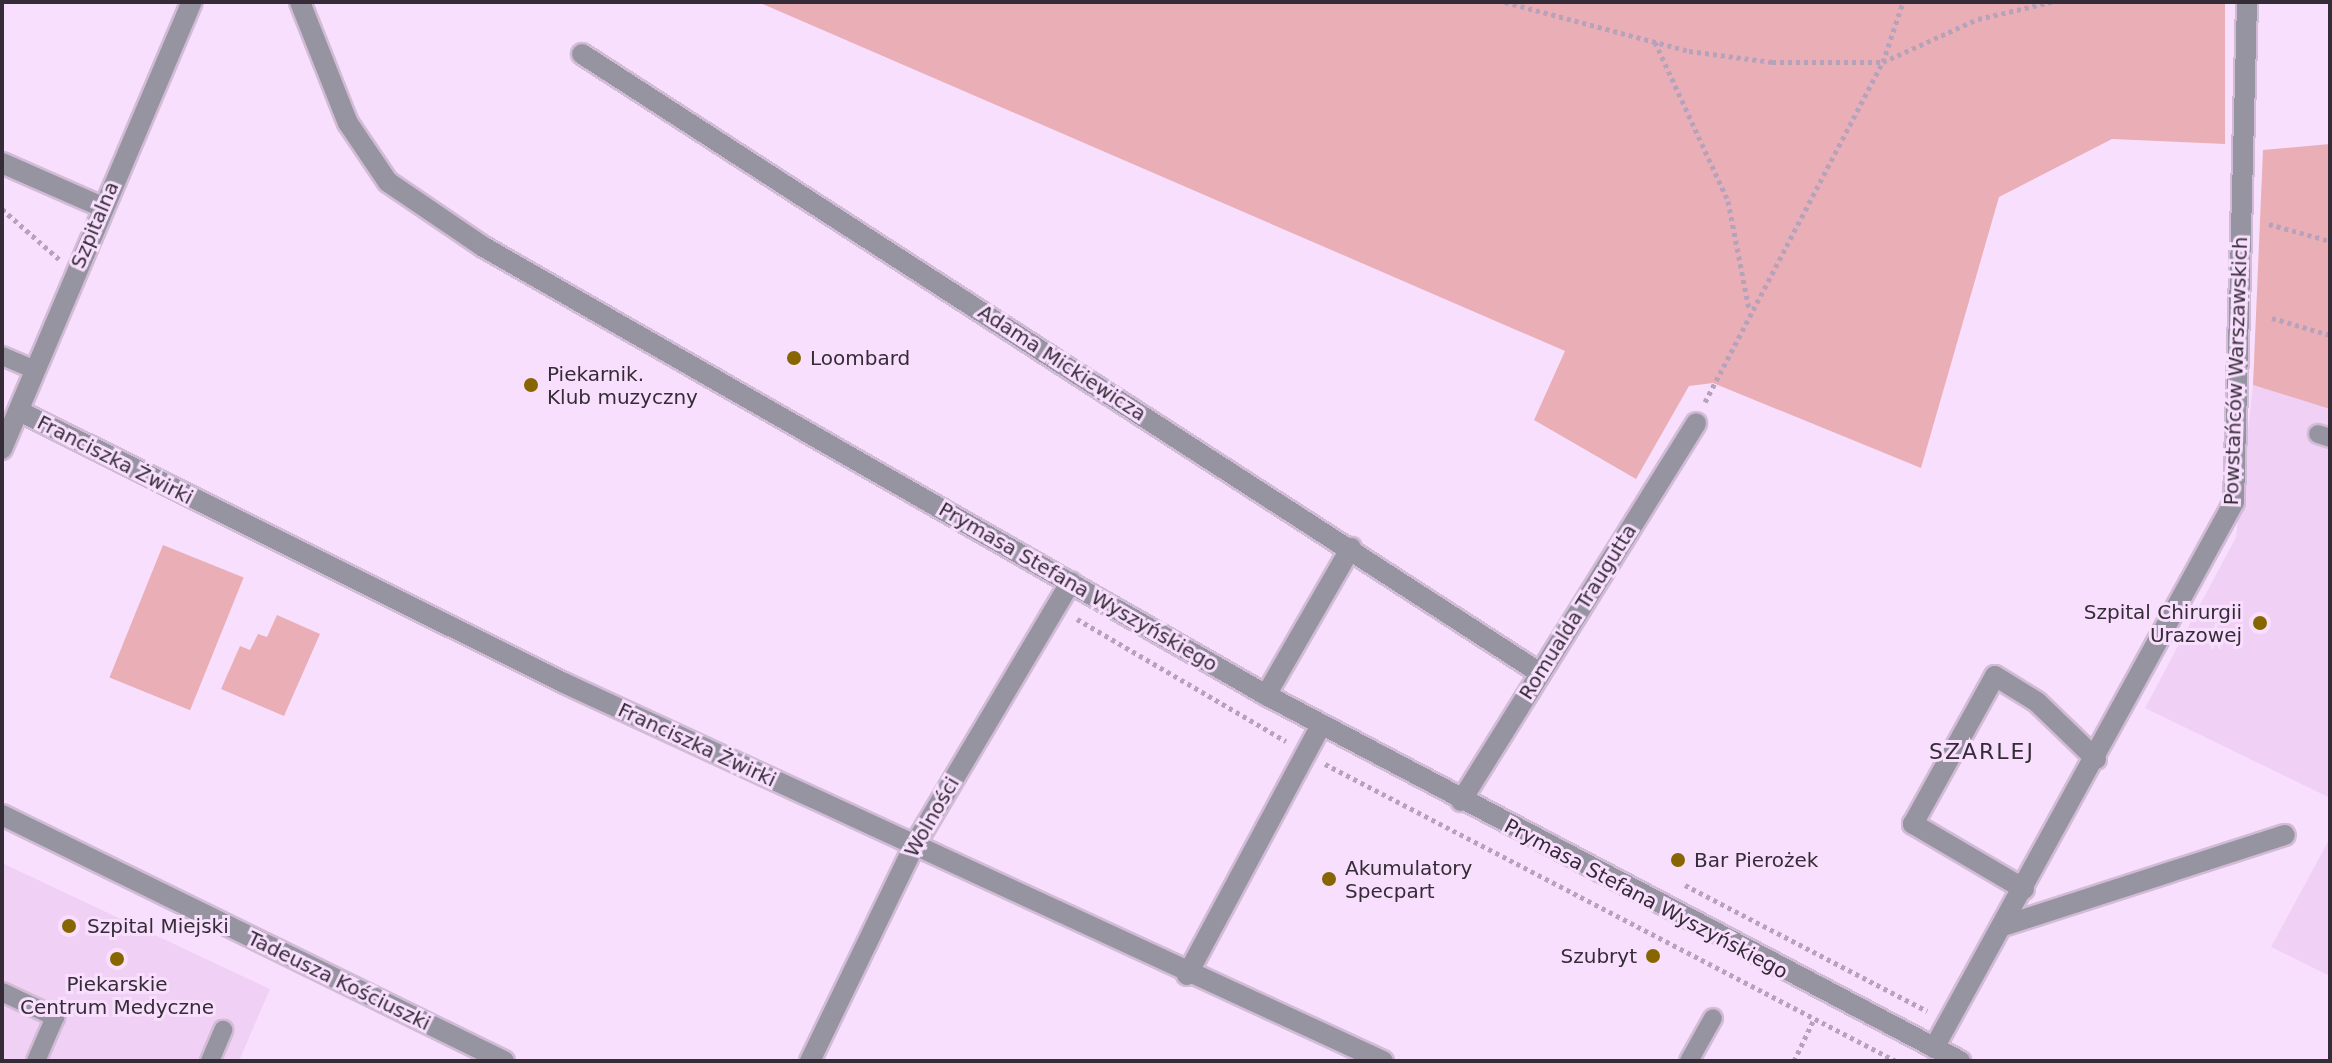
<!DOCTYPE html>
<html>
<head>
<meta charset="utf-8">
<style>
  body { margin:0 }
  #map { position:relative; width:2332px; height:1063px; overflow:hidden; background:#f9dffe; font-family:"DejaVu Sans",sans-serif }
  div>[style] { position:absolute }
  .built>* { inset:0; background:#f0d1f5 }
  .green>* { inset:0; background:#eaafb6; transform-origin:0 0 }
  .path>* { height:5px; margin-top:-2.5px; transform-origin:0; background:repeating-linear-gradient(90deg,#b7a2bb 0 4px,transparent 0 8px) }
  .roads { filter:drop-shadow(2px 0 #d2bbd6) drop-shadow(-2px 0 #d2bbd6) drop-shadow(0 2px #d2bbd6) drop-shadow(0 -2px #d2bbd6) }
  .service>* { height:18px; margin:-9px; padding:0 9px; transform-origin:9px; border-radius:9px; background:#9794a2 }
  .minor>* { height:20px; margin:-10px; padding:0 10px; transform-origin:10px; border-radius:10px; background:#9794a2 }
  .tertiary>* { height:20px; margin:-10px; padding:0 10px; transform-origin:10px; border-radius:10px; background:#9794a2 }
  .dots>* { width:22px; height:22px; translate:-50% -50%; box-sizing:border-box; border:4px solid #f9dffe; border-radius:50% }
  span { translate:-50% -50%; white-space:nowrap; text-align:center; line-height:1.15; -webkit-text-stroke:6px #f9dffe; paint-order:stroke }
  .street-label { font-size:20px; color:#352c37 }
  .poi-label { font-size:20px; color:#352c37 }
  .left { translate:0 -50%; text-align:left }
  .right { translate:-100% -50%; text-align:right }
  .neighbourhood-label { font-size:22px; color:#352c37; letter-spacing:2px }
  .frame { position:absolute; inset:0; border:4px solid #352c37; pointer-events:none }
</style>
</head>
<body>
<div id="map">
  <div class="built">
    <div style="clip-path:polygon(2253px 385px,2330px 409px,2330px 798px,2145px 708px,2236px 537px)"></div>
    <div style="clip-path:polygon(2330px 838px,2330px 976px,2271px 947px)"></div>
    <div style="clip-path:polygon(2px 863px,270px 989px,239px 1061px,2px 1061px)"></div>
  </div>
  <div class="green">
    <div style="clip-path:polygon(758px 2px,2225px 2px,2225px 144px,2112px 139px,1999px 197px,1921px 468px,1713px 383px,1689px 386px,1636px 479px,1534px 420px,1565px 351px)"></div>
    <div style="clip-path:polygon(2330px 144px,2330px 409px,2253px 385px,2263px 150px)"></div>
    <div style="left:163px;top:545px;width:87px;height:143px;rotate:22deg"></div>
    <div style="clip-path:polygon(277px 615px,320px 634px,284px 716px,221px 689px,240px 646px,250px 650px,258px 634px,267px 637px)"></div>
  </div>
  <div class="path">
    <div style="left:1505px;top:2px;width:190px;rotate:14.9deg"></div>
    <div style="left:1689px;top:51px;width:84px;rotate:7.5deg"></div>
    <div style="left:1772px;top:62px;width:111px"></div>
    <div style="left:1883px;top:62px;width:63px;rotate:-71.6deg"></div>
    <div style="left:1655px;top:42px;width:175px;rotate:65.3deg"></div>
    <div style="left:1728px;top:201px;width:110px;rotate:79deg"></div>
    <div style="left:2px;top:209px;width:76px;rotate:41.3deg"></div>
    <div style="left:2269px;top:224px;width:63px;rotate:15.6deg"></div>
    <div style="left:2272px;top:318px;width:60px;rotate:16.3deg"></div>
    <div style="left:1705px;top:402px;width:384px;rotate:-62.4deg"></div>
    <div style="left:1883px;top:62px;width:104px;rotate:-24.4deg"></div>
    <div style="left:1978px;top:19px;width:75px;rotate:-13.1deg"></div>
    <div style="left:1077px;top:619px;width:242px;rotate:30.3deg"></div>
    <div style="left:1325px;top:764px;width:644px;rotate:27.48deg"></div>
    <div style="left:1685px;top:885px;width:273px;rotate:27.5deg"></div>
    <div style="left:1794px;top:1061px;width:47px;rotate:-64.5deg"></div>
  </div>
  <div class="roads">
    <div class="service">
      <div style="left:2px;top:356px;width:36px;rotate:23deg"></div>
      <div style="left:2318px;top:434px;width:13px;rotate:18deg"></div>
      <div style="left:2px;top:992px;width:59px;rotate:25.3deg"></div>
      <div style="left:55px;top:1017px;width:48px;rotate:113.4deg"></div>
      <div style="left:210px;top:1061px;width:34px;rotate:-67deg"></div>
      <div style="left:1689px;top:1061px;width:49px;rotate:-60.8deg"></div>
    </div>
    <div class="minor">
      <div style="left:582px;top:54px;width:1141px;rotate:32.87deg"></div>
      <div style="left:2px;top:163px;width:109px;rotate:23.7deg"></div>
      <div style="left:19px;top:411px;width:609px;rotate:26.52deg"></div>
      <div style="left:564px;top:683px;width:902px;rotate:24.78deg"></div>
      <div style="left:2px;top:449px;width:486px;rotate:-67deg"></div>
      <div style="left:1266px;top:695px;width:170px;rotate:-60deg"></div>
      <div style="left:1461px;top:801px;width:445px;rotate:-58.1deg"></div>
      <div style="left:2px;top:815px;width:559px;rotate:26.11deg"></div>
      <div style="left:2024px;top:889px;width:129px;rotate:-149.6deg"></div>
      <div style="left:1913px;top:824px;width:169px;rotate:-61deg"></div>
      <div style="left:1995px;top:676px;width:49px;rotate:31.8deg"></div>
      <div style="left:2037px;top:702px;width:82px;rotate:44deg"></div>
      <div style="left:2003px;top:926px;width:296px;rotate:-17.9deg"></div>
      <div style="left:1187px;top:975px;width:284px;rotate:-61.8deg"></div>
      <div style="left:1934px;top:1048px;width:623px;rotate:-61.21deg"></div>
      <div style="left:2234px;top:502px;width:500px;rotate:-88.51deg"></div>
      <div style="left:810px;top:1061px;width:239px;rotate:-64.2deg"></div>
      <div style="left:914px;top:846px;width:307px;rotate:-59.3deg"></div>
    </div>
    <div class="tertiary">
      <div style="left:300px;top:2px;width:130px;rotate:68.4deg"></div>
      <div style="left:348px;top:123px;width:71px;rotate:55.9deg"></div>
      <div style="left:388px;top:182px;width:114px;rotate:34.2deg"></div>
      <div style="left:482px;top:246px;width:903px;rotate:29.8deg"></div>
      <div style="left:1266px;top:695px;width:785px;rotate:27.81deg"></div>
    </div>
  </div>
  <div class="dots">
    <div style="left:794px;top:358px;background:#876601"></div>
    <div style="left:531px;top:385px;background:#876601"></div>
    <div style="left:2260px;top:623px;background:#876601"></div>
    <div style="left:1678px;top:860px;background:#876601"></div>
    <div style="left:1329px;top:879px;background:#876601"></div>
    <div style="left:69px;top:926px;background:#876601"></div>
    <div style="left:1653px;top:956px;background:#876601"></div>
    <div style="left:117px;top:959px;background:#876601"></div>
  </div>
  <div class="street-label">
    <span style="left:95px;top:225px;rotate:-67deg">Szpitalna</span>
    <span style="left:1062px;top:363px;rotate:33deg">Adama Mickiewicza</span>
    <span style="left:2236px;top:371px;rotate:-88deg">Powstańców Warszawskich</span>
    <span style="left:115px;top:460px;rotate:27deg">Franciszka Żwirki</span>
    <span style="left:1078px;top:587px;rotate:30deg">Prymasa Stefana Wyszyńskiego</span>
    <span style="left:1578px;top:612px;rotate:-58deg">Romualda Traugutta</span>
    <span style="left:697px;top:745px;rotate:25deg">Franciszka Żwirki</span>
    <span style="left:932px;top:817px;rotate:-60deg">Wolności</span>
    <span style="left:1646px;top:899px;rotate:28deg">Prymasa Stefana Wyszyńskiego</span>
    <span style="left:339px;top:981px;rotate:26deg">Tadeusza Kościuszki</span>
  </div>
  <div class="poi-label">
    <span class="left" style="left:810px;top:358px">Loombard</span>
    <span class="left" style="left:547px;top:386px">Piekarnik.<br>Klub muzyczny</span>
    <span class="right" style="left:2242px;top:624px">Szpital Chirurgii<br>Urazowej</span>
    <span class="left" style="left:1694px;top:860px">Bar Pierożek</span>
    <span class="left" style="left:1345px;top:880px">Akumulatory<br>Specpart</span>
    <span class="left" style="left:87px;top:926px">Szpital Miejski</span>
    <span class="right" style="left:1637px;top:956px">Szubryt</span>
    <span style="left:117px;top:996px">Piekarskie<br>Centrum Medyczne</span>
  </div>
  <div class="neighbourhood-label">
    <span style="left:1982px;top:752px">SZARLEJ</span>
  </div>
  <div class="frame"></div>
</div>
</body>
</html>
